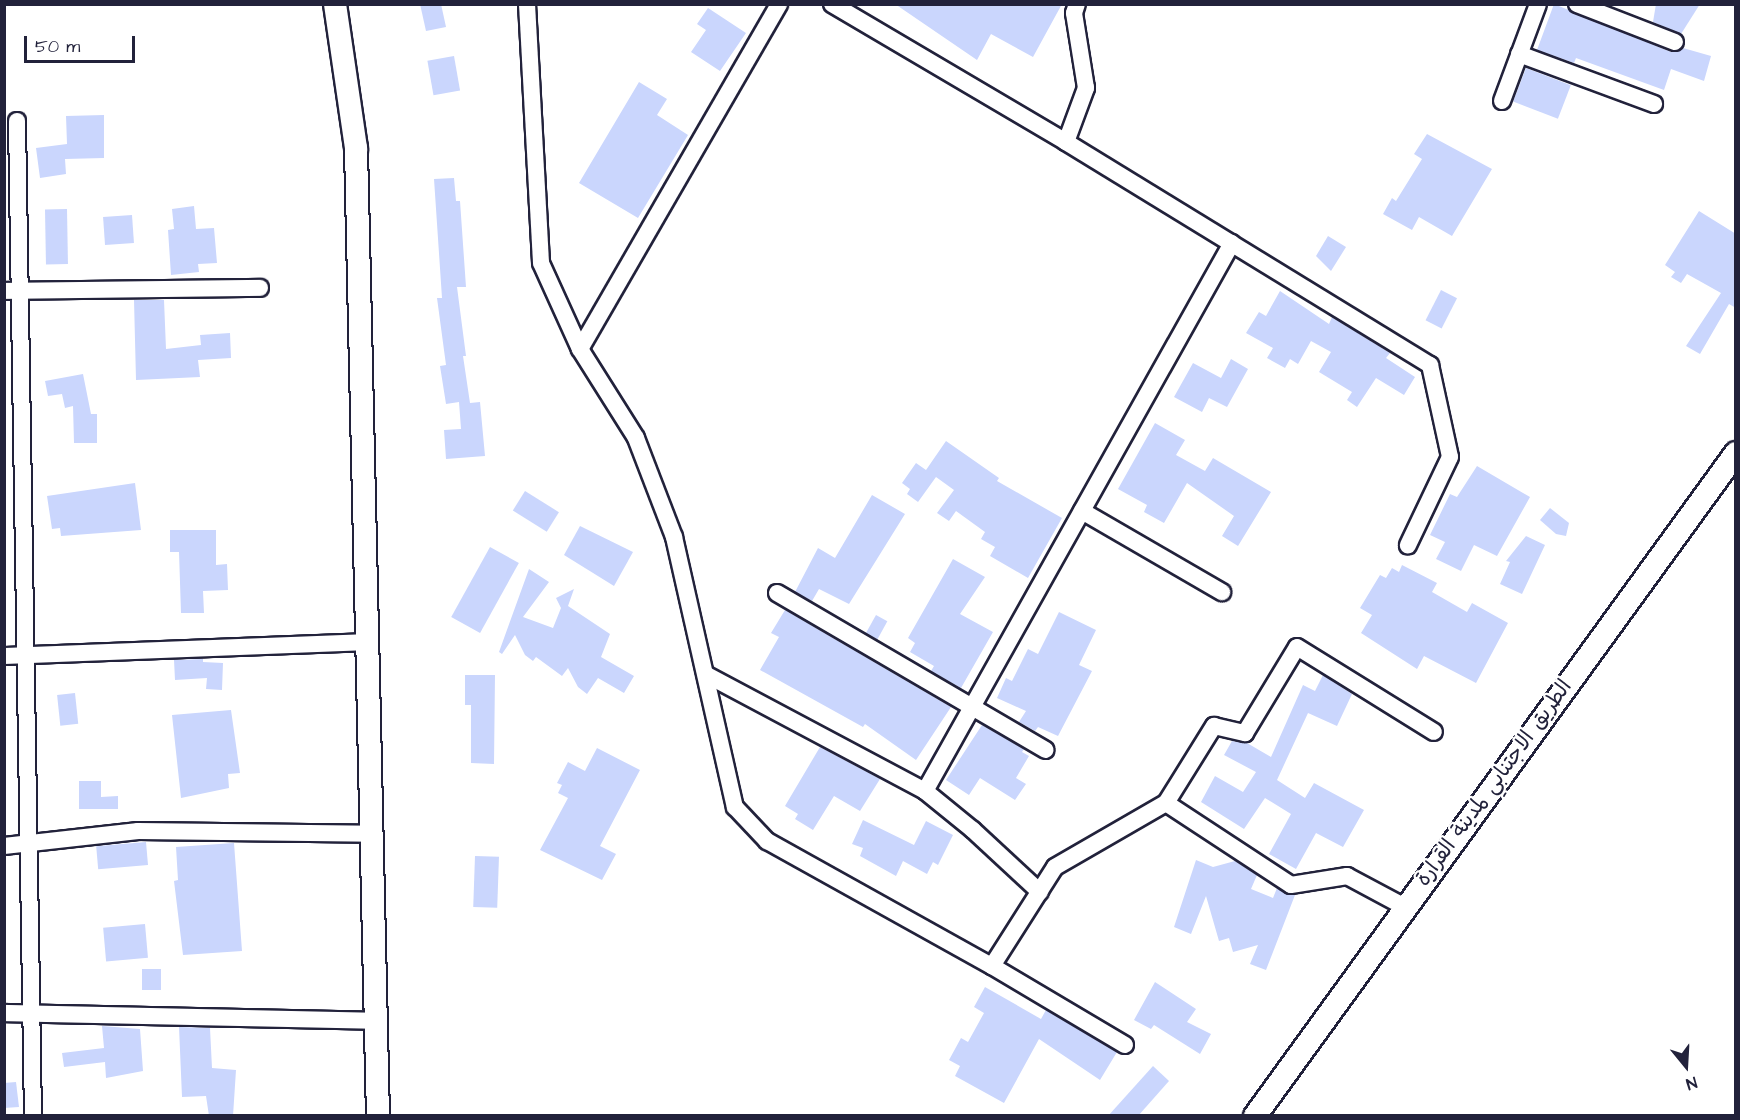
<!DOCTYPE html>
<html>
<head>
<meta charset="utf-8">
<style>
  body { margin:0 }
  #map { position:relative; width:1740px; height:1120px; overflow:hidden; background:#fff; font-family:"Architects Daughter","Playpen Sans Arabic",sans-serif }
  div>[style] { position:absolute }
  .building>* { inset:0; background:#cad6fd; transform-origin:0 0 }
  .roads { filter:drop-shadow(2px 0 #22223b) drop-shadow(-2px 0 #22223b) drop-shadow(0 2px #22223b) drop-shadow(0 -2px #22223b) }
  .minor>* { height:16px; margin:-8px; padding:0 8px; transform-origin:8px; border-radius:8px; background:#fff }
  .secondary>* { height:22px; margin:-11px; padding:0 11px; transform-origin:11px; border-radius:11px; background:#fff }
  span { translate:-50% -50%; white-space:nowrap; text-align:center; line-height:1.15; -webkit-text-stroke:4.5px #fff; paint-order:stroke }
  .street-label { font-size:21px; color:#22223b }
  .frame { position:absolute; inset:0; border:6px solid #22223b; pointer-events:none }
  .north { position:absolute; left:1656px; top:1036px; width:60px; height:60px; -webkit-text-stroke:4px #fff; paint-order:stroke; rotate:162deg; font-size:16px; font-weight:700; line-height:24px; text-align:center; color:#22223b }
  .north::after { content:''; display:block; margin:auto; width:21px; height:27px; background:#22223b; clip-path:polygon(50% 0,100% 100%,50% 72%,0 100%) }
  .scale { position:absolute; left:24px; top:36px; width:111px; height:27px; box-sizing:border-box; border:3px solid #22223b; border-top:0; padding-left:8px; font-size:18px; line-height:21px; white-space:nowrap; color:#22223b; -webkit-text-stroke:4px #fff; paint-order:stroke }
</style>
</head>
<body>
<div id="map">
  <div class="building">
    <div style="clip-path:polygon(420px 4px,441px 4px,446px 27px,426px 31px)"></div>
    <div style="clip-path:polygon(895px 4px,1062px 4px,1033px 57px,991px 34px,977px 60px)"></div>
    <div style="clip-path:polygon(1554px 4px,1671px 52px,1683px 48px,1711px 56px,1704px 81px,1671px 69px,1664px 90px,1576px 58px,1574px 63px,1537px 50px)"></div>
    <div style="clip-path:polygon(1656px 4px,1700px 4px,1681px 34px,1653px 22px)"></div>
    <div style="clip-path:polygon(708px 8px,746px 33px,720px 71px,691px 52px,706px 30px,697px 24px)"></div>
    <div style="left:454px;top:56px;width:35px;height:27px;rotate:80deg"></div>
    <div style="left:1526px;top:68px;width:48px;height:36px;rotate:21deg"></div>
    <div style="clip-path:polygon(639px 82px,667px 99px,657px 115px,688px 135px,638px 218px,579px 183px)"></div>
    <div style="clip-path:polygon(104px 115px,104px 158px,65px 159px,66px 174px,40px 178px,36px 148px,67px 144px,66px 116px)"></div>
    <div style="clip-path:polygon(1427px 134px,1492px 169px,1452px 236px,1419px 217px,1412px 230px,1383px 214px,1392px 198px,1396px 201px,1422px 159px,1414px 154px)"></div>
    <div style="clip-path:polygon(454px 178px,456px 201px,460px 201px,466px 287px,457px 287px,466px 356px,463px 356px,470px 403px,480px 402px,485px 456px,446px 459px,444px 430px,461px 429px,459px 402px,446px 404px,440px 366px,446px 365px,437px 298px,442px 298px,434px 179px)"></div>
    <div style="clip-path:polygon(194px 206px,196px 229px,214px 228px,217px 263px,198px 264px,199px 272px,171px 275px,168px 230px,174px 229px,172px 209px)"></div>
    <div style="left:67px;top:209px;width:55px;height:22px;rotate:89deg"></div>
    <div style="clip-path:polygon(1699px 211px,1736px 234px,1736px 308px,1729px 304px,1700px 354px,1686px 346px,1721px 293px,1687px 274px,1681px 283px,1671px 277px,1675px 272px,1665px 265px)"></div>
    <div style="left:132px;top:215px;width:28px;height:29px;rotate:86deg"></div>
    <div style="clip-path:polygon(1328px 236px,1346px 247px,1331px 271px,1316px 256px)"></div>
    <div style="left:1441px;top:290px;width:18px;height:34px;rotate:27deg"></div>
    <div style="clip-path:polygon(1280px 291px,1329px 324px,1332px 317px,1390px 353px,1386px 358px,1415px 377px,1404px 395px,1376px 378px,1357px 407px,1347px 400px,1352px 392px,1319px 372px,1331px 352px,1311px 341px,1298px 364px,1290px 359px,1285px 368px,1267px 358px,1273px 348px,1246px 333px,1259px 312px,1266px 316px)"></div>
    <div style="clip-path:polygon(134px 300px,164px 300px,166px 349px,201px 345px,200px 335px,230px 333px,231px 358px,198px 360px,200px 377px,136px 380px)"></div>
    <div style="clip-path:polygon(1231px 359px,1248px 369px,1227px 407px,1209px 398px,1202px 412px,1174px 397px,1193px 363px,1221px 378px)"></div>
    <div style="clip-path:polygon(83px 374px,91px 414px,97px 414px,97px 443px,74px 443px,73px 406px,65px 408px,62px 394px,48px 396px,45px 381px)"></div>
    <div style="clip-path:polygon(1155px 423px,1185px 440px,1176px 455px,1205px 471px,1213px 458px,1271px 492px,1238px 546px,1222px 536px,1234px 516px,1187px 483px,1164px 523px,1144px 512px,1147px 505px,1118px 489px)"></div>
    <div style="clip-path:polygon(946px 441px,999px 478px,997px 481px,1062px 518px,1028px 578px,990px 556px,995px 547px,981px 539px,985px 532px,956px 511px,949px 521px,937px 513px,954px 490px,936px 477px,918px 502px,907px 494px,910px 489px,902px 483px,916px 463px,926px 470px)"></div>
    <div style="clip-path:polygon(1477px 466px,1530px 497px,1497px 556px,1474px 545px,1461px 571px,1436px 559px,1445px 542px,1430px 535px,1450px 494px,1457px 497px)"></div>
    <div style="clip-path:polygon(135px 483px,141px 530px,61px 536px,60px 528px,52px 529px,47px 496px)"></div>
    <div style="left:525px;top:491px;width:40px;height:23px;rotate:32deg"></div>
    <div style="clip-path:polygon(872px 495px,905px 514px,849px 604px,819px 589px,812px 601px,795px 592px,818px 548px,835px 558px)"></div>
    <div style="clip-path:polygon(1550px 508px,1569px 523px,1566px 536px,1556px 534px,1540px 520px)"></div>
    <div style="clip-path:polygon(580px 526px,633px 552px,614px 586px,564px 555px)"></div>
    <div style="clip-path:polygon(170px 530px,216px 530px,216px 565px,227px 564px,228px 590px,203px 591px,204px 613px,181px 613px,179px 552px,170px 552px)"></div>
    <div style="clip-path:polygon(1526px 536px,1545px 545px,1522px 594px,1500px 584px,1510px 562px,1506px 561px)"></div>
    <div style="left:490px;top:547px;width:33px;height:80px;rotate:29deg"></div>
    <div style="clip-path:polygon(953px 559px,985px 577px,960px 614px,993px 632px,961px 688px,931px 671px,934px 666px,910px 652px,915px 643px,908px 638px)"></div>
    <div style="clip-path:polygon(1402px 565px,1437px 583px,1432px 592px,1467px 612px,1472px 603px,1508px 623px,1476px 683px,1424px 656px,1417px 669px,1361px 633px,1372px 615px,1360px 608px,1380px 575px,1386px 578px,1392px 568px,1399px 572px)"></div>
    <div style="clip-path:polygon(529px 569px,549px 582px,523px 617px,553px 628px,561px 608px,556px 598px,574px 589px,568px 606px,610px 634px,601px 657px,634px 676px,624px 693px,598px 678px,587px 694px,578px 687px,568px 668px,562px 676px,536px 657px,533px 661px,525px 655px,515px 635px,502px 654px,499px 652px)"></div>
    <div style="clip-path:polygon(785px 610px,951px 707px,916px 760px,865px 724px,863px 727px,760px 670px,779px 637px,771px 633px)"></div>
    <div style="clip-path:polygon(1059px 612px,1096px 630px,1079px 665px,1092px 671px,1058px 736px,1038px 727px,1035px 731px,1019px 722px,1026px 711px,997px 698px,1006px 678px,1012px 681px,1028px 649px,1038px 654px)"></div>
    <div style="left:876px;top:615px;width:13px;height:21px;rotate:29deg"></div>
    <div style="clip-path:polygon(203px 659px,203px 662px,223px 663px,222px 690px,206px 689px,207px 678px,175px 680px,174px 660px)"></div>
    <div style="clip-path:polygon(465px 675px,495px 675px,494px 764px,471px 763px,471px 705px,465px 705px)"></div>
    <div style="clip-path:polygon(1323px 675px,1352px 694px,1337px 726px,1308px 713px,1277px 780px,1305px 798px,1314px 783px,1364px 810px,1343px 847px,1316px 833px,1296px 869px,1269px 854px,1291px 814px,1265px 798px,1244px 829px,1201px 802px,1215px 776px,1243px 792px,1256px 772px,1224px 755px,1232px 741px,1247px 743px,1271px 757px,1303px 685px,1315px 691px)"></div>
    <div style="left:75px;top:693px;width:31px;height:18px;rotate:84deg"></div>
    <div style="clip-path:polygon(231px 710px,240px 773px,228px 774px,229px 788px,181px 798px,172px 715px)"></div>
    <div style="clip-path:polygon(982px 725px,1024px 749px,1022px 752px,1029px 756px,1016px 778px,1026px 784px,1015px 800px,980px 778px,969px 795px,946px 780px)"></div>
    <div style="clip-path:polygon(820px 747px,880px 779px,860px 811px,834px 796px,813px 830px,795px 819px,798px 814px,785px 806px)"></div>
    <div style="clip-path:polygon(597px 748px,640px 770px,600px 846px,616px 854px,602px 880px,540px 850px,568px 798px,558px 793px,562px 785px,557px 783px,568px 762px,585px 771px)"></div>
    <div style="clip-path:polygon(79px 781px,101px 781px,101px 797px,118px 796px,118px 809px,79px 809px)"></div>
    <div style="clip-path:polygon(863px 820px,914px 845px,926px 821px,953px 835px,938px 865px,933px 862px,927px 874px,903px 861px,896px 876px,860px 856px,863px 848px,852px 844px)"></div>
    <div style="left:146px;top:842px;width:23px;height:50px;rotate:85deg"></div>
    <div style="clip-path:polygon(234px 843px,242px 951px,183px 955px,174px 881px,178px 880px,176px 847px)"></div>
    <div style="left:475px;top:856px;width:24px;height:51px;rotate:2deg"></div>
    <div style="clip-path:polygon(1196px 860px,1213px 867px,1235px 861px,1257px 875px,1251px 889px,1273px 898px,1277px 888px,1295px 895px,1266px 970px,1250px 964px,1258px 945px,1233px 952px,1229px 938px,1219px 941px,1206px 896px,1191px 934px,1174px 927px)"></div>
    <div style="left:145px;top:924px;width:34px;height:42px;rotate:85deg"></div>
    <div style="left:161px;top:969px;width:21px;height:19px;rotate:90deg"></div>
    <div style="clip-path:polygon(1155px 982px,1196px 1009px,1187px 1022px,1211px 1034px,1200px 1054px,1154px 1025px,1151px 1029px,1134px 1020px)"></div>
    <div style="clip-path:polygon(985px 987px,1041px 1019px,1046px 1010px,1117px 1052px,1100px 1080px,1039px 1039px,1004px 1103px,955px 1076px,960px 1066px,949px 1060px,961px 1038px,968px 1042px,984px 1013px,974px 1007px)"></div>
    <div style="clip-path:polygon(102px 1026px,140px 1029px,143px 1071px,106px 1078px,105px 1062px,64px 1067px,62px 1053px,104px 1048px)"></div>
    <div style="clip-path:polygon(179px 1027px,210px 1028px,212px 1068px,236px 1070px,233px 1116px,209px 1116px,206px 1096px,182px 1097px)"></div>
    <div style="clip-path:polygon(1153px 1066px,1169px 1081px,1138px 1116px,1108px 1116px)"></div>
    <div style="clip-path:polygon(16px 1082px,19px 1107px,4px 1108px,4px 1083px)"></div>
  </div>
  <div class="roads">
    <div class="minor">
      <div style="left:527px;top:4px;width:259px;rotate:86.9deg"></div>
      <div style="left:541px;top:263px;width:94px;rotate:65.6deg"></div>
      <div style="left:580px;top:349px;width:105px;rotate:57.8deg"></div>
      <div style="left:636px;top:438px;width:106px;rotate:69deg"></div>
      <div style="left:674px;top:537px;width:277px;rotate:77.3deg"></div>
      <div style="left:735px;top:807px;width:47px;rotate:46.7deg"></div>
      <div style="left:767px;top:841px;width:257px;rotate:29.1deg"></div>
      <div style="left:832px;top:4px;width:272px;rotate:30.5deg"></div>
      <div style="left:1066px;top:142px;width:58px;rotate:-69.7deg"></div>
      <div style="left:1086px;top:88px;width:76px;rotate:-99.1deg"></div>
      <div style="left:1074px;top:13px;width:9px;rotate:-72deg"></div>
      <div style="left:1577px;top:4px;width:105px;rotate:21.2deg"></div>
      <div style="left:1519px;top:54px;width:144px;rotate:20.3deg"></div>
      <div style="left:1502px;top:101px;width:103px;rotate:-69.6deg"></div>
      <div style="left:17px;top:121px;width:995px;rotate:89.08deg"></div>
      <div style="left:1066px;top:142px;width:427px;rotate:31.5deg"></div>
      <div style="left:1430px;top:365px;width:94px;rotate:77.7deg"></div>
      <div style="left:1450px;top:457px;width:98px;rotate:115.5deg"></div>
      <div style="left:4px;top:291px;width:256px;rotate:-0.7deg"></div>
      <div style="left:580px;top:349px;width:398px;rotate:-60deg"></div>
      <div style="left:1082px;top:511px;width:162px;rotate:30.1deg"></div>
      <div style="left:777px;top:593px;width:311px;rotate:30.3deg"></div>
      <div style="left:4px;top:656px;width:364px;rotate:-2.2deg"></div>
      <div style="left:707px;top:675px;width:247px;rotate:28deg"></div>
      <div style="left:925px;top:791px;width:62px;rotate:39.1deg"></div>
      <div style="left:973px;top:830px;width:91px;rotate:42.8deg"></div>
      <div style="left:925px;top:791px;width:628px;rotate:-60.74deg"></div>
      <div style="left:1166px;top:803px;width:91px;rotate:-58.1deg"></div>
      <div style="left:1214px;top:726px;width:32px;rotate:13deg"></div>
      <div style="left:1245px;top:733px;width:100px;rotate:-58.8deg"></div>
      <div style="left:1297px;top:647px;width:161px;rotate:31.8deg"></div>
      <div style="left:4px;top:846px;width:135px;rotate:-6.4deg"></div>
      <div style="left:138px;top:831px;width:235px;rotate:0.7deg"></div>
      <div style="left:4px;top:1013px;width:373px;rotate:1.2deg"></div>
      <div style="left:1125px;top:1045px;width:155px;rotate:-149.3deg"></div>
      <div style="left:992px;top:966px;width:117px;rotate:-57.5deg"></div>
      <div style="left:1055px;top:867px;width:128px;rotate:-30deg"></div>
      <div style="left:1166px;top:803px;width:149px;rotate:33.3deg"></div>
      <div style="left:1291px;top:885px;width:57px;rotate:-9.1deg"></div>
      <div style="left:1347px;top:876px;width:66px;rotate:28.1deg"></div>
    </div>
    <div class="secondary">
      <div style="left:335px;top:4px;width:146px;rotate:81.7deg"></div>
      <div style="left:356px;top:148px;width:968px;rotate:88.7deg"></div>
      <div style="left:1255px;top:1116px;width:819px;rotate:-54.04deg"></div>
    </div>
  </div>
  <div class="street-label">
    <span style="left:1494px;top:783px;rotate:-54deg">الطريق الاجتنابي لمدينة القرارة</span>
  </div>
  <div class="frame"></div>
  <div class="north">N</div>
  <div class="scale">50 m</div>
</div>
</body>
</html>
